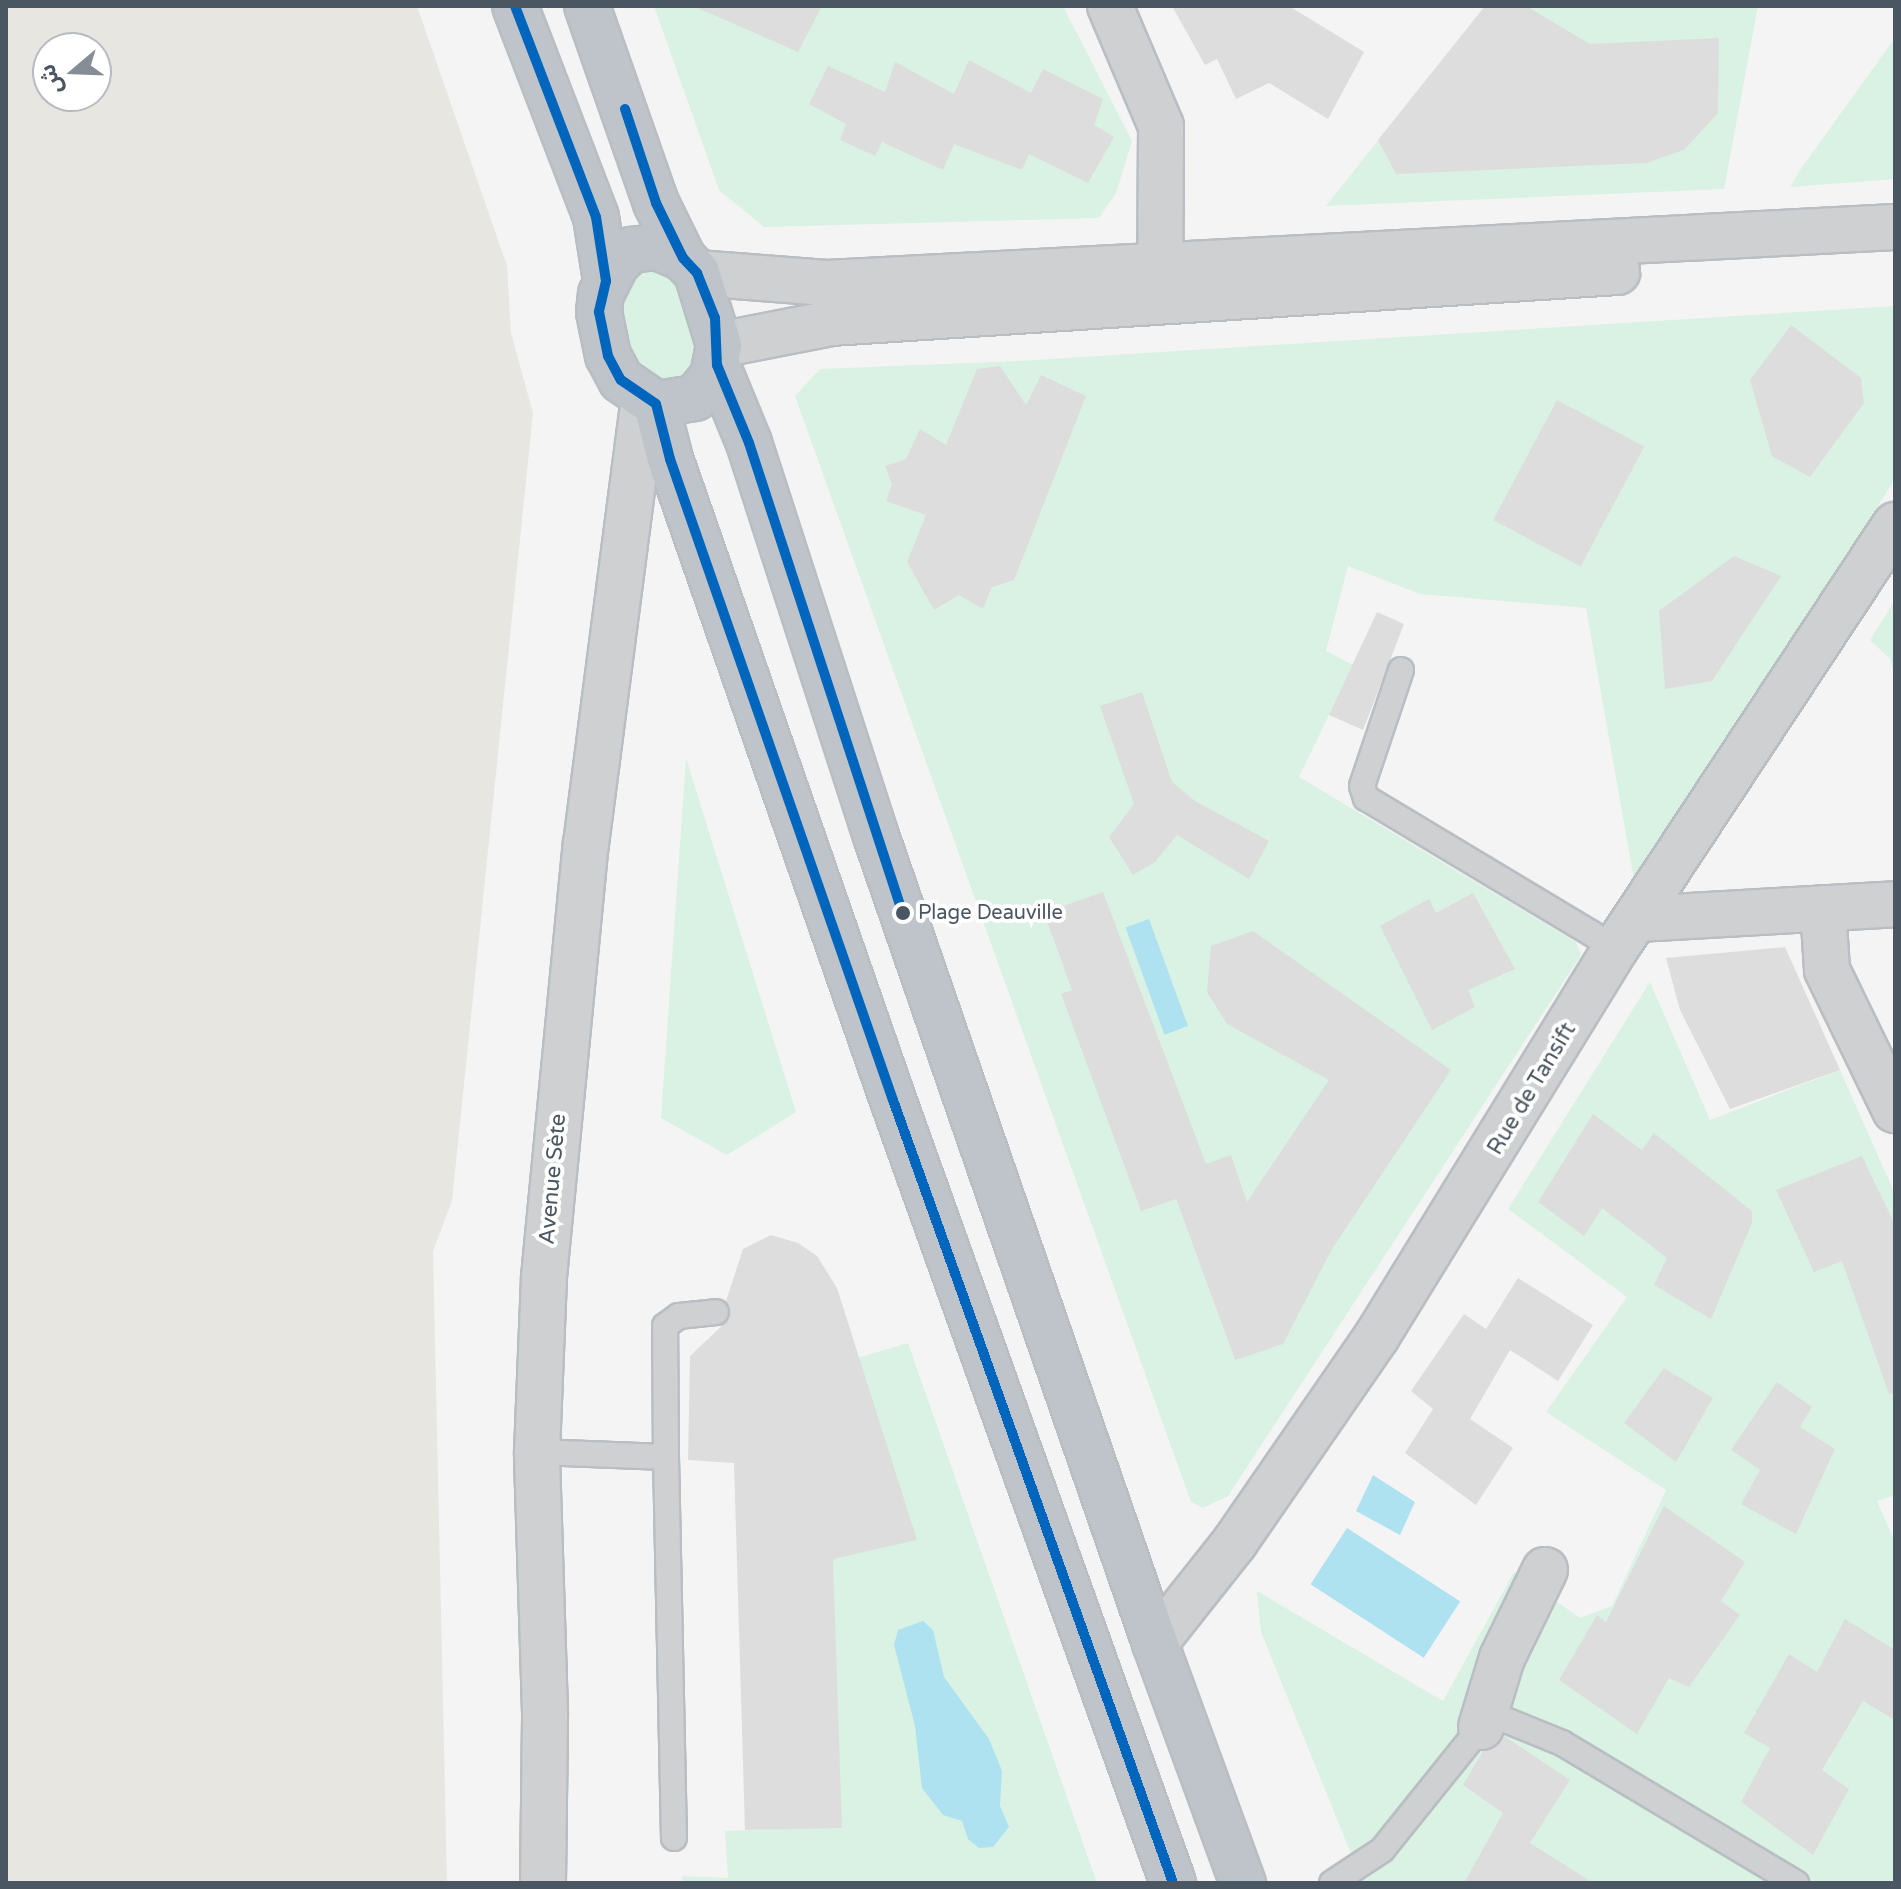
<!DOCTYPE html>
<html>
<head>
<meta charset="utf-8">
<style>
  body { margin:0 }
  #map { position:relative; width:1901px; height:1889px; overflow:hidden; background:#f4f4f4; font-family:"Varela Round","Noto Sans Arabic",sans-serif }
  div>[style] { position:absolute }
  .green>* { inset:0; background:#d9f2e3 }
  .sand>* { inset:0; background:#e7e6e1 }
  .water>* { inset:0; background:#aee2f0; transform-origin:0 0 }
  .building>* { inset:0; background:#ddddde; transform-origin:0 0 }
  .roads { filter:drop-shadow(2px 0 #b9bec3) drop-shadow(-2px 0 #b9bec3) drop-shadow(0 2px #b9bec3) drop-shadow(0 -2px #b9bec3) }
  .lane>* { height:24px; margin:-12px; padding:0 12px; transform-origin:12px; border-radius:12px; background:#ced0d2 }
  .street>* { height:44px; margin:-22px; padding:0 22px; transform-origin:22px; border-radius:22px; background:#ced0d2 }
  .highway>* { height:44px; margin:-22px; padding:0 22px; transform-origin:22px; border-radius:22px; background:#bec4c9 }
  .bus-1>* { height:10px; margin:-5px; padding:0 5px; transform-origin:5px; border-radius:5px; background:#0065bd }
  .dots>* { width:22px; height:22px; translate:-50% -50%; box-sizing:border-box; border:4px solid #fff; border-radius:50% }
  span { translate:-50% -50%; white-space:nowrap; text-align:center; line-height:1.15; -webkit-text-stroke:8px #fff; paint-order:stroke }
  .bus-label { font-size:20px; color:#4a5661 }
  .left { translate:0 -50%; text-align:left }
  .street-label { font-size:22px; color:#4a5661 }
  .frame { position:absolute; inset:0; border:8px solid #4a5661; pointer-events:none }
  .north { position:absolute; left:32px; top:32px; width:80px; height:80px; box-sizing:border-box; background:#fff; border:2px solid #b7bbc0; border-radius:50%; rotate:251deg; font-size:22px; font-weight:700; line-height:32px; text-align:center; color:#4a5661 }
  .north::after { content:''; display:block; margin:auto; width:28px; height:36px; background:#868d94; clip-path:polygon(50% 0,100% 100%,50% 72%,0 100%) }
</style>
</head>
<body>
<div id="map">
  <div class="green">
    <div style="clip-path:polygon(654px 6px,1063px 6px,1132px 141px,1116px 193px,1099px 218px,764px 227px,719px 190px)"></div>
    <div style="clip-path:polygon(1485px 6px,1758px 6px,1724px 189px,1326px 206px)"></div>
    <div style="clip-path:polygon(1895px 38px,1895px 179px,1790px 187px,1800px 170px)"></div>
    <div style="clip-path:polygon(654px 265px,681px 279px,699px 329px,695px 381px,669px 390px,634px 366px,619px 315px,626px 277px)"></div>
    <div style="clip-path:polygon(evenodd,1895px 306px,1895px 479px,1635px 885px,1586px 608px,1420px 594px,1348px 566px,1326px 651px,1353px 665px,1299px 777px,1576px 942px,1581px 955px,1228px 1496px,1203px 1508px,1191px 1502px,795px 396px,820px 369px,1019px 361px,1895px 306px,1176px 1199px,1260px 1242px,1235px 1360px,1176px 1199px)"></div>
    <div style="clip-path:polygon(1895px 600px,1895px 678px,1890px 659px,1870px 640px)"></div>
    <div style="clip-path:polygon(686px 758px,796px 1112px,727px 1155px,661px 1118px)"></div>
    <div style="clip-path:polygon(1650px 982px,1710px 1120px,1840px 1070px,1895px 1194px,1895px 1495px,1877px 1501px,1895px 1542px,1895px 1883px,1363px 1883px,1261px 1632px,1257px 1591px,1443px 1701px,1514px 1572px,1580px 1618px,1612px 1606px,1666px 1490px,1546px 1412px,1627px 1297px,1508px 1209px)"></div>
    <div style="clip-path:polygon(908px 1343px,1097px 1883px,683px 1883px,682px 1876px,728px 1878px,725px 1831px,841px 1827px,827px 1367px)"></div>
  </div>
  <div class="sand">
    <div style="clip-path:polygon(evenodd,6px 6px,417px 6px,507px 266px,511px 333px,533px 413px,452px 1201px,433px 1251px,447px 1883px,6px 1883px,6px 6px,48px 48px,96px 48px,96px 96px,48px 96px,48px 48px)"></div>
  </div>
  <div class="water">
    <div style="left:1149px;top:919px;width:114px;height:25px;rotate:70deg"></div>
    <div style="clip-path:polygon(1373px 1475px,1415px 1502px,1400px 1535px,1356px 1511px)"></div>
    <div style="left:1347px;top:1528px;width:135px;height:67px;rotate:33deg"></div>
    <div style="clip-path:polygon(923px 1621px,933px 1630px,944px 1677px,989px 1739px,1002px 1771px,1000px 1806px,1009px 1827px,993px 1847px,979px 1848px,968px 1839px,962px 1821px,943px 1815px,922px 1788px,915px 1726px,894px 1645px,898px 1630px)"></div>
  </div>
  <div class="building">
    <div style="clip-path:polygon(693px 6px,822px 6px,798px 52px)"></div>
    <div style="clip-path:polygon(1172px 6px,1289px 6px,1364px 52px,1328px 119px,1269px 83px,1236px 99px,1217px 59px,1205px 65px)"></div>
    <div style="clip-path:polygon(1485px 6px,1526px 6px,1590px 44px,1719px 38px,1718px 113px,1684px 150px,1646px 163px,1396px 174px,1378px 140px)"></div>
    <div style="clip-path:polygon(969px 60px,1031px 93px,1043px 69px,1103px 99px,1094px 125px,1114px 137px,1088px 183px,1029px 154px,1022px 170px,954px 144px,943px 170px,882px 142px,875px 156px,840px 140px,846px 124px,809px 104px,828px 66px,885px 92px,895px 62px,954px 94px)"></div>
    <div style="clip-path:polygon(1791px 325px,1861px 378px,1864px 403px,1810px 477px,1772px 456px,1750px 380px)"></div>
    <div style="clip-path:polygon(1000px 366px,1026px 405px,1041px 375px,1086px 396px,1014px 580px,992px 587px,983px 609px,959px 595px,934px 610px,907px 562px,926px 515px,886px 501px,892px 485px,885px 466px,906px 459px,920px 429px,946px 445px,977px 369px)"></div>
    <div style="left:1557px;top:400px;width:99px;height:136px;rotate:28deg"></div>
    <div style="clip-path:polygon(1734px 556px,1781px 576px,1712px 681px,1665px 689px,1659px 611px)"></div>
    <div style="clip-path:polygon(1377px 612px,1404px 624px,1363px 730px,1329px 715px)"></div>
    <div style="clip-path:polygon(1142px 692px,1172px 782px,1195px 801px,1269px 841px,1249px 879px,1177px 835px,1155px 862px,1133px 875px,1109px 837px,1134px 804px,1100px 706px)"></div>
    <div style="clip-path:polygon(1103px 892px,1206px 1164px,1231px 1155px,1247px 1202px,1329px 1080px,1227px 1024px,1207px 992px,1211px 946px,1253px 931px,1451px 1070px,1332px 1249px,1283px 1344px,1235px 1360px,1176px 1199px,1141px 1211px,1061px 994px,1072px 990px,1044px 913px)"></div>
    <div style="clip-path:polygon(1473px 893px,1515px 969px,1468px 990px,1475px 1007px,1432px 1030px,1380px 926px,1429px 899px,1436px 913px)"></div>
    <div style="clip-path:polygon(1785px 947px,1840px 1070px,1730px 1109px,1680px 1010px,1666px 958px)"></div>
    <div style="clip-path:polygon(1593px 1114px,1642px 1150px,1654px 1133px,1752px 1211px,1752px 1223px,1711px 1319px,1654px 1285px,1667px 1258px,1602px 1208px,1584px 1236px,1538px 1202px)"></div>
    <div style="clip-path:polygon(1862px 1156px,1895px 1225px,1895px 1393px,1889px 1394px,1842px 1261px,1814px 1272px,1776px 1190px)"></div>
    <div style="clip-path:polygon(771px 1235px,798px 1243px,817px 1256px,837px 1288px,917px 1540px,833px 1559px,842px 1828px,745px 1830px,734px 1463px,688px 1460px,690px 1356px,729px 1319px,726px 1301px,743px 1249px)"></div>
    <div style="clip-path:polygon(1518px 1278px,1593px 1325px,1558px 1381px,1510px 1350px,1470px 1419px,1513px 1448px,1476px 1505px,1405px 1453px,1433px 1409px,1411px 1391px,1464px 1314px,1486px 1329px)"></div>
    <div style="clip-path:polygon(1664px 1368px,1713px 1398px,1676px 1462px,1624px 1423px)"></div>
    <div style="clip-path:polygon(1777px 1382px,1812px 1407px,1800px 1427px,1835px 1449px,1796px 1534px,1741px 1504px,1760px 1470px,1731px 1450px)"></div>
    <div style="clip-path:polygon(1664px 1506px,1745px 1562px,1721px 1601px,1740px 1615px,1689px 1687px,1669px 1678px,1637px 1734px,1559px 1680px,1597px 1615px,1606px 1622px)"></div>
    <div style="clip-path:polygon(1845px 1619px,1895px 1650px,1895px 1720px,1863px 1701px,1822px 1770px,1849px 1789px,1813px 1855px,1741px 1802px,1770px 1748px,1744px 1733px,1789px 1654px,1817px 1672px)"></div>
    <div style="clip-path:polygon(1504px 1736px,1570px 1780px,1530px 1843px,1593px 1883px,1464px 1883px,1503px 1813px,1463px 1785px,1483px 1751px,1497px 1746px)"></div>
  </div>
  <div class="roads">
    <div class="lane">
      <div style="left:1401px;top:670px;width:122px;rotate:108.6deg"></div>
      <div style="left:1362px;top:786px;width:13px;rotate:72deg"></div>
      <div style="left:1366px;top:798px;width:292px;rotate:31deg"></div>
      <div style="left:537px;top:1452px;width:129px;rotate:2.2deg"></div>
      <div style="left:666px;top:1457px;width:381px;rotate:88.8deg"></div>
      <div style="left:666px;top:1457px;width:131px;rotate:-90.4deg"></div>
      <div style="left:665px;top:1326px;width:17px;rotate:-36deg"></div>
      <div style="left:679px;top:1316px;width:37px;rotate:-6deg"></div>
      <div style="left:1332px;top:1883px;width:60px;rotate:-33.4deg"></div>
      <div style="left:1382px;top:1850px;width:158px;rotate:-51.2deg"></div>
      <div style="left:1481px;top:1727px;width:23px;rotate:-20deg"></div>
      <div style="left:1503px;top:1719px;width:64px;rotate:22.1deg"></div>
      <div style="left:1562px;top:1743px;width:273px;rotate:30.9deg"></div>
    </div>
    <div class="street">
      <div style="left:1110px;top:6px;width:130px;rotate:67deg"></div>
      <div style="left:1161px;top:126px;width:171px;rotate:90.3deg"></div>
      <div style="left:697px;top:273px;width:130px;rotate:4.4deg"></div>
      <div style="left:827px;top:283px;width:1069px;rotate:-3deg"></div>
      <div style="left:719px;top:345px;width:114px;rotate:-11.1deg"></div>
      <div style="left:831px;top:323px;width:788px;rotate:-3.71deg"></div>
      <div style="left:1823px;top:908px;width:62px;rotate:86.3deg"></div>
      <div style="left:1827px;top:970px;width:156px;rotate:64.1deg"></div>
      <div style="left:1638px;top:919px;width:257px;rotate:-3.3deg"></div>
      <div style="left:1155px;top:1643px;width:129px;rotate:-51.6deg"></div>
      <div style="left:1235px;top:1542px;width:250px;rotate:-55.4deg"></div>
      <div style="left:1377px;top:1336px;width:456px;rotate:-58.4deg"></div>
      <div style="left:1616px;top:948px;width:507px;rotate:-56.59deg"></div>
      <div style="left:1481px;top:1727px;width:72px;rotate:-73.1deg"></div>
      <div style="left:1502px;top:1658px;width:98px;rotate:-64deg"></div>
      <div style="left:543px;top:1883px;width:171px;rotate:-89.3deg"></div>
      <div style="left:545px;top:1712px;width:260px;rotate:-91.8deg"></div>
      <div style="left:537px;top:1452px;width:175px;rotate:-87.7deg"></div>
      <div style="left:544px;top:1277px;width:435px;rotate:-84.5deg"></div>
      <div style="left:586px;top:844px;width:448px;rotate:-82.6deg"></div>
    </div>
    <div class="highway">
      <div style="left:515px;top:6px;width:226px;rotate:69deg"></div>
      <div style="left:596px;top:217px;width:65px;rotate:81.1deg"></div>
      <div style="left:587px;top:6px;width:209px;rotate:70.7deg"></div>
      <div style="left:656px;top:203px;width:61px;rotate:63.9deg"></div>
      <div style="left:683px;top:258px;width:21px;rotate:47deg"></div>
      <div style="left:697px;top:273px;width:75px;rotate:73deg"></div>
      <div style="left:719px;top:345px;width:32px;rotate:101deg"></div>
      <div style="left:713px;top:376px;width:28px;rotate:129deg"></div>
      <div style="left:695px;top:398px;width:39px;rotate:171deg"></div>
      <div style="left:656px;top:404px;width:42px;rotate:-145.6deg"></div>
      <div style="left:621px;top:380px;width:27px;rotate:-118deg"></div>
      <div style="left:608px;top:356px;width:45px;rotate:-101.6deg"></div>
      <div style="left:599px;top:312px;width:18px;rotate:-84deg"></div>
      <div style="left:601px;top:294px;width:34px;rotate:-63deg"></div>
      <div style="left:616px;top:264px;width:21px;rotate:-43deg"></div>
      <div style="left:631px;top:250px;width:26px;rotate:-7deg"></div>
      <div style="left:657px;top:247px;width:28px;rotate:23deg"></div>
      <div style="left:717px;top:365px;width:84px;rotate:67.7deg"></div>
      <div style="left:749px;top:443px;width:413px;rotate:72.1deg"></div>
      <div style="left:876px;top:836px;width:854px;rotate:70.93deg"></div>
      <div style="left:1155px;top:1643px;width:256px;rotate:69.9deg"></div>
      <div style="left:656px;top:404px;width:57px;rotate:75.7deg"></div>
      <div style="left:670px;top:459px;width:679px;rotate:70.82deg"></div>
      <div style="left:893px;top:1100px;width:832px;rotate:70.32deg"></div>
    </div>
  </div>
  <div class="bus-1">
    <div style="left:515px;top:6px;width:226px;rotate:69deg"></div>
    <div style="left:596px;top:217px;width:65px;rotate:81.1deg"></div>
    <div style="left:606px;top:281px;width:32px;rotate:103deg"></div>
    <div style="left:599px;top:312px;width:45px;rotate:78.4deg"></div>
    <div style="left:608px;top:356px;width:27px;rotate:62deg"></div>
    <div style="left:621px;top:380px;width:42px;rotate:34.4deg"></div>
    <div style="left:656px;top:404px;width:57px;rotate:75.7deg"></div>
    <div style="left:670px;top:459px;width:679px;rotate:70.82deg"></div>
    <div style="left:893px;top:1100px;width:832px;rotate:70.32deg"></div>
    <div style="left:625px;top:109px;width:99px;rotate:71.7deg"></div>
    <div style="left:656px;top:203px;width:61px;rotate:63.9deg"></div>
    <div style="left:683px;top:258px;width:21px;rotate:47deg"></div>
    <div style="left:697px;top:273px;width:48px;rotate:68.2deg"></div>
    <div style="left:715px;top:318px;width:47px;rotate:87.6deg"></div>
    <div style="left:717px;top:365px;width:84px;rotate:67.7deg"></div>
    <div style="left:749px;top:443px;width:495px;rotate:71.9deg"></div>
  </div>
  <div class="dots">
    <div style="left:903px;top:913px;background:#4a5661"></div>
  </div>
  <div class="bus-label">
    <span class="left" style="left:918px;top:913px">Plage Deauville</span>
  </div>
  <div class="street-label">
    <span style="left:1532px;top:1089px;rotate:-59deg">Rue de Tansift</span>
    <span style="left:553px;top:1179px;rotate:-85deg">Avenue Sète</span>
  </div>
  <div class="frame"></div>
  <div class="north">ش</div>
</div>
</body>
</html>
